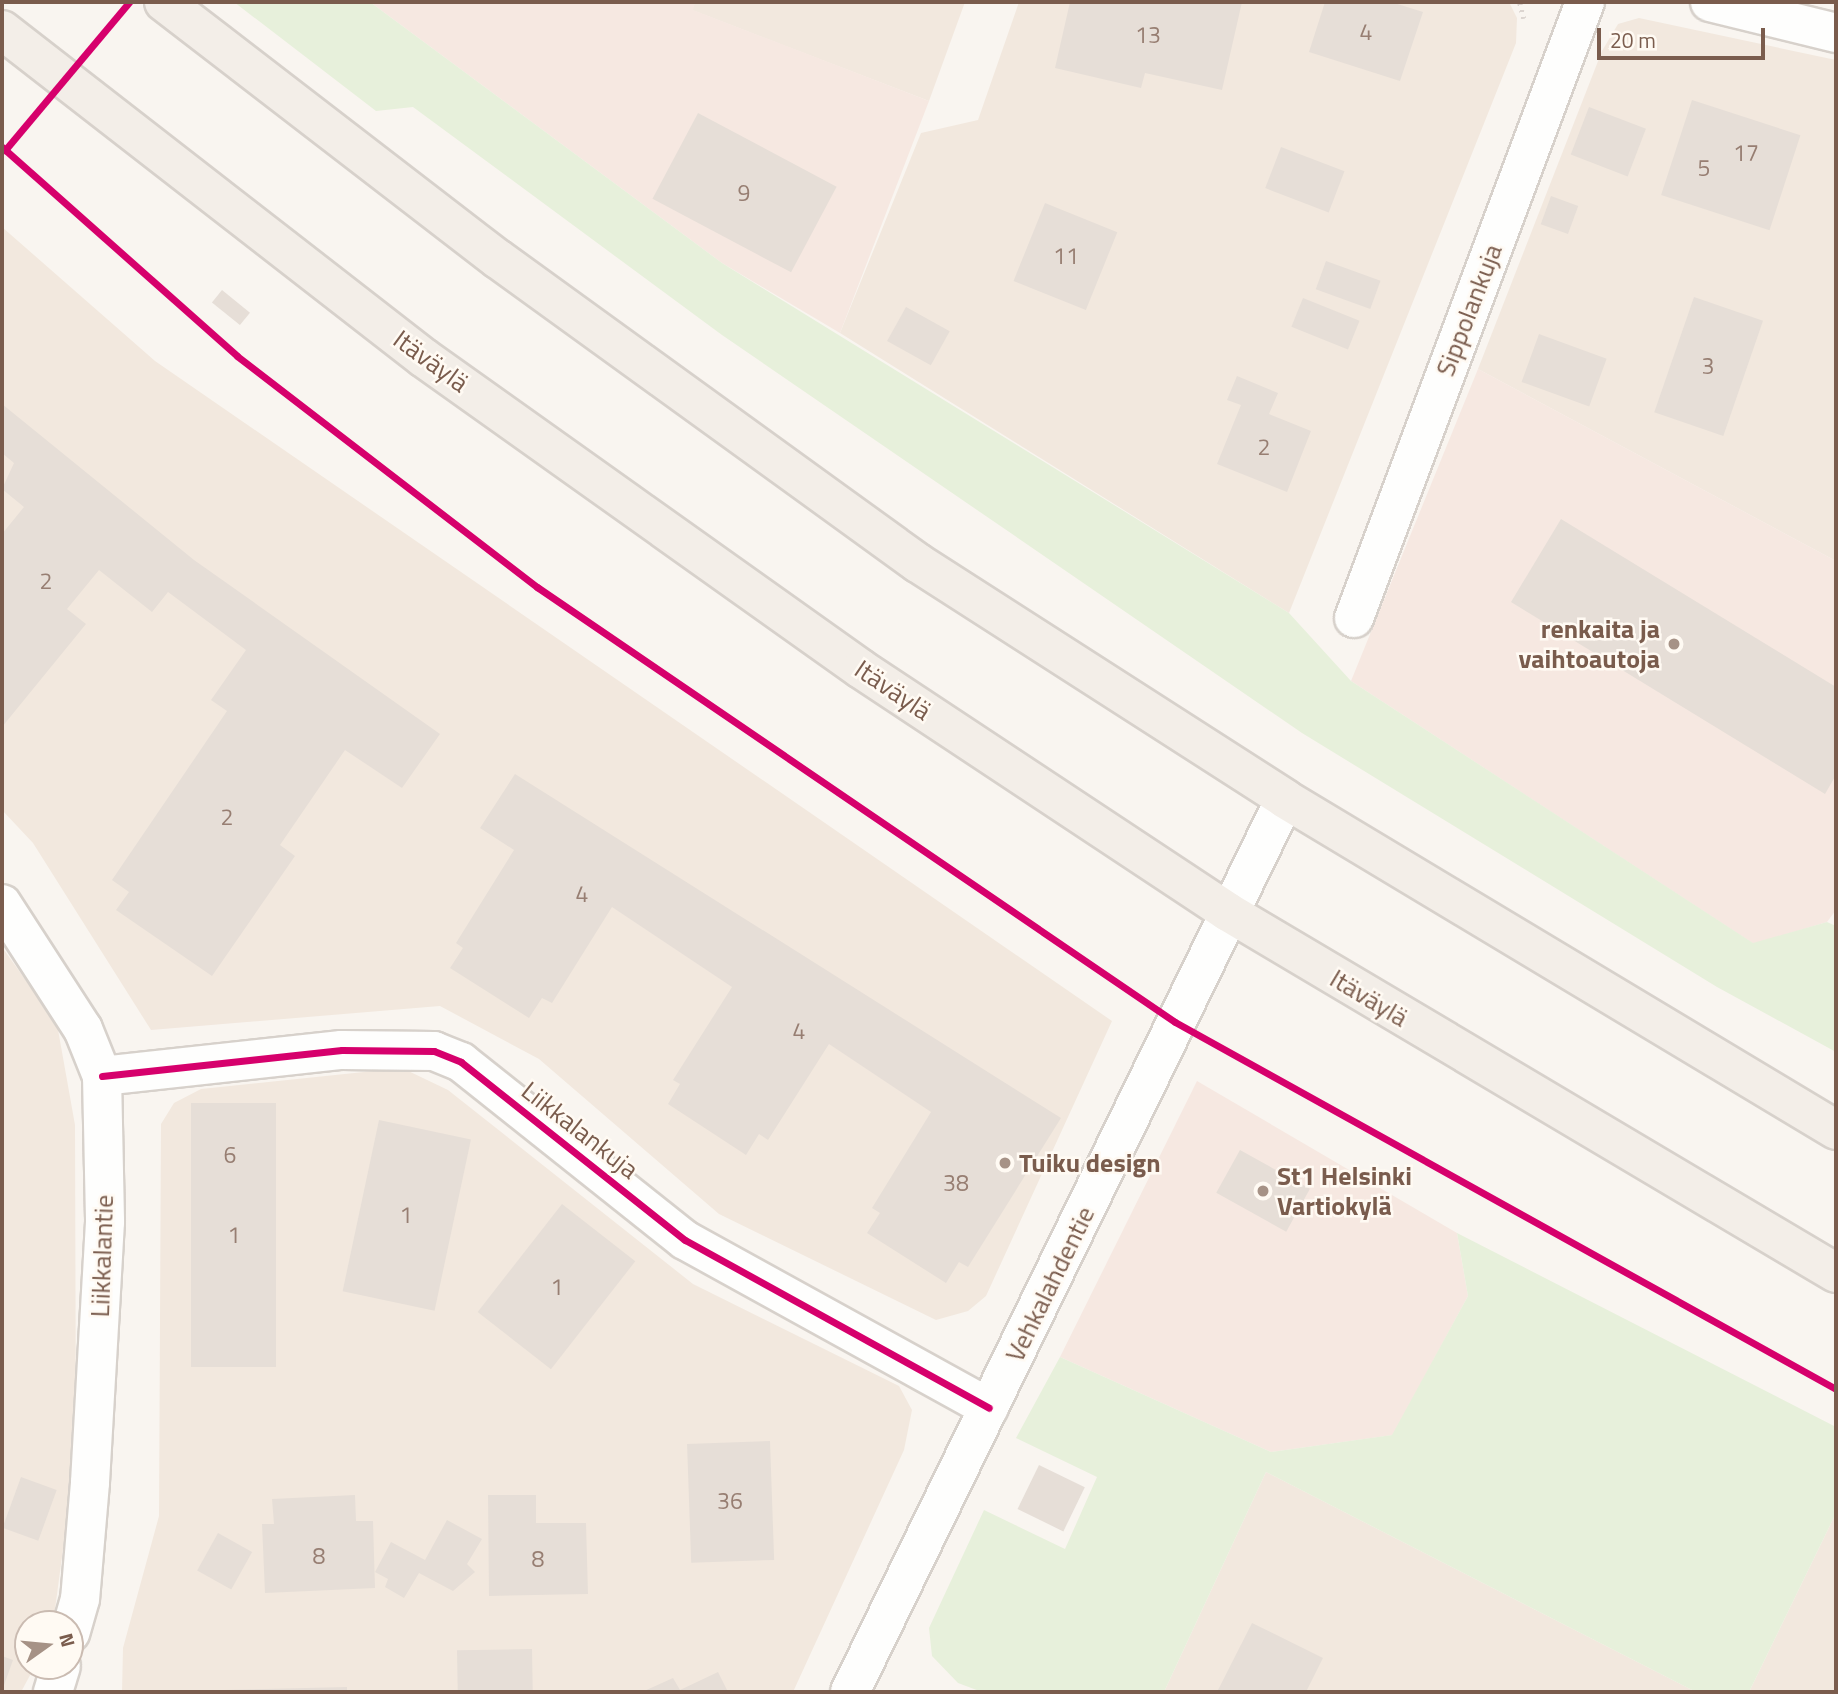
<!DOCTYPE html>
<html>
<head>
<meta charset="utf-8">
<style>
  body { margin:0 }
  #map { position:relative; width:1838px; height:1694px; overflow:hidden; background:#f9f5f0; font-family:"Titillium Web",sans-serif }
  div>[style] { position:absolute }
  .residential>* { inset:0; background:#f2e8de }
  .commercial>* { inset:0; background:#f6e8e1 }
  .green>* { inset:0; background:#e7f0db }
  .building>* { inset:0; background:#e6ded7; transform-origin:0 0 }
  .path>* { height:4.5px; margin-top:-2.25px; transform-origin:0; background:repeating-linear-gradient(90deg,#dcd5d0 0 2px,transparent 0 7px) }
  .roads { filter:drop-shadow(2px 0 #d7d1cb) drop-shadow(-2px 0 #d7d1cb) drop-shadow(0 2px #d7d1cb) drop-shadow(0 -2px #d7d1cb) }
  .minor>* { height:38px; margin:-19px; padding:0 19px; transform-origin:19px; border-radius:19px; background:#fefefd }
  .major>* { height:38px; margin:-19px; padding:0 19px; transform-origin:19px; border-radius:19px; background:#f3eee8 }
  .cycleway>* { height:7px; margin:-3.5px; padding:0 3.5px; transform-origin:3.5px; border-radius:3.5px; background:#d6006c }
  .dots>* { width:19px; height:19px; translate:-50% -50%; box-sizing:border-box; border:4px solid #fffaf3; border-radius:50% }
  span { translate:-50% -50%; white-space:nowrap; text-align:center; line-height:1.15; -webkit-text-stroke:5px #fffaf3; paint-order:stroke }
  .number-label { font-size:23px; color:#977e72 }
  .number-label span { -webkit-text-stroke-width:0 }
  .street-label { font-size:26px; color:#7a5c4d }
  .poi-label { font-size:26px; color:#7a5c4d; font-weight:700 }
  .right { translate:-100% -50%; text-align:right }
  .left { translate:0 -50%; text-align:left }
  .frame { position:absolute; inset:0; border:4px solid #7a5c4d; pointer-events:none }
  .north { position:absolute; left:14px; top:1610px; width:70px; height:70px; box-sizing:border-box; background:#fffaf3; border:2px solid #cabbb1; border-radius:50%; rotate:75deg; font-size:19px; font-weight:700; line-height:28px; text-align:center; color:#7a5c4d }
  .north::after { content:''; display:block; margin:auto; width:24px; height:32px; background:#a69286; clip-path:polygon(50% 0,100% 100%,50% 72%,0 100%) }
  .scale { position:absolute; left:1597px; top:28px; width:168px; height:32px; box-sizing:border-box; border:4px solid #7a5c4d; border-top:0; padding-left:9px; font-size:21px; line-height:24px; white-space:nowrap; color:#7a5c4d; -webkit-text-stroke:5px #fffaf3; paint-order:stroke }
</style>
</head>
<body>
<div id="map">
  <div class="residential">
    <div style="clip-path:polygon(695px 2px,965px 2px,929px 101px,692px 10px)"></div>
    <div style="clip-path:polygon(1019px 2px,1509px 2px,1517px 18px,1516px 43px,1289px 613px,840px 333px,921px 133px,978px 120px)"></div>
    <div style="clip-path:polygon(1639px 18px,1836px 60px,1836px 561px,1478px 369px,1602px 51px,1618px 24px)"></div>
    <div style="clip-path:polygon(2px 227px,155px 361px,1112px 1021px,986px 1296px,968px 1311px,936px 1320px,719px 1214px,539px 1059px,440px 1006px,151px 1030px,33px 843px,2px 810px)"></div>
    <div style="clip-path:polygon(2px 947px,57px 1024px,75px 1125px,76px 1453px,55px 1609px,50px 1624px,28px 1624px,28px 1666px,35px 1666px,21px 1692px,2px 1692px)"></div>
    <div style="clip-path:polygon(402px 1068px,448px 1090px,693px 1284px,899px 1386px,912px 1410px,904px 1450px,793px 1692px,122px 1692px,123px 1648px,159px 1516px,161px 1124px,174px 1103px,201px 1089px)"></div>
    <div style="clip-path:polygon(1266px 1472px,1696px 1692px,1164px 1692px)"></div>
    <div style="clip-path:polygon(1836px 1513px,1836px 1692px,1749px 1692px)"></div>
  </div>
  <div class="commercial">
    <div style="clip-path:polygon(370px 2px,695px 2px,693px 10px,929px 101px,840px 333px,722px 263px)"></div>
    <div style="clip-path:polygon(1478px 369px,1836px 561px,1836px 910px,1827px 922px,1754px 944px,1351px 681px)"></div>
    <div style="clip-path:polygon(1197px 1081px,1457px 1233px,1468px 1296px,1393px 1435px,1271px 1452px,1060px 1357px)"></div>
  </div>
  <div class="green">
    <div style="clip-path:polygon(234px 2px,370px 2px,722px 263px,1289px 613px,1351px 681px,1753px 943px,1827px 922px,1836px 926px,1836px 1052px,1717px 987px,1302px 733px,722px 335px,413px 107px,376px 111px)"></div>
    <div style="clip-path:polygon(1457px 1233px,1836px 1427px,1836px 1513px,1749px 1692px,1696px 1692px,1266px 1472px,1164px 1692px,982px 1692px,958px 1683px,932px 1656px,929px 1628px,984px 1510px,1065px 1549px,1097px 1477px,1016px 1438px,1060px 1357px,1271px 1452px,1392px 1435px,1468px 1296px)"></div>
  </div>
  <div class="building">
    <div style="clip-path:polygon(1070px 2px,1242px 2px,1222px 90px,1145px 73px,1141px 88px,1055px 68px)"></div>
    <div style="clip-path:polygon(1325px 2px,1391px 2px,1423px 12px,1400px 81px,1309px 52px)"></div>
    <div style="left:1692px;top:100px;width:114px;height:100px;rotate:18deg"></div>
    <div style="left:1589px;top:107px;width:61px;height:51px;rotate:21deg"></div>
    <div style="left:698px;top:113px;width:157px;height:97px;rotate:28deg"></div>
    <div style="left:1281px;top:147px;width:68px;height:44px;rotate:21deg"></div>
    <div style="left:1551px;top:196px;width:29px;height:30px;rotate:20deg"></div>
    <div style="left:1045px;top:203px;width:78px;height:84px;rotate:22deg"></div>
    <div style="left:1326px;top:261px;width:58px;height:30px;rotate:20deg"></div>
    <div style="left:222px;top:290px;width:36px;height:16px;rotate:39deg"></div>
    <div style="left:1694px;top:297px;width:73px;height:122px;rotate:19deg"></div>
    <div style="left:1303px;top:298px;width:61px;height:31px;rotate:22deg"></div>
    <div style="left:906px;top:307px;width:50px;height:39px;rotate:29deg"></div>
    <div style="left:1539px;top:334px;width:72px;height:51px;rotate:20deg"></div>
    <div style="clip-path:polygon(1237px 376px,1278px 393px,1269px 414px,1311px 431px,1287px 492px,1217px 464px,1241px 405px,1227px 400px)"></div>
    <div style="clip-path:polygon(2px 404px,194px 560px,440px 734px,402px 788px,345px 750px,280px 845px,295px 856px,212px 976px,116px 910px,129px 892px,112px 880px,227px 711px,211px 700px,246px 650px,168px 592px,152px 612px,99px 570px,67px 609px,86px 624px,2px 727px,2px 534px,24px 507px,2px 489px,14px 463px,2px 453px)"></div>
    <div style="clip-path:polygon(1561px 519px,1836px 687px,1836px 775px,1825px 794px,1511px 602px)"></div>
    <div style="clip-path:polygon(515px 774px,1061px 1118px,968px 1267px,959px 1262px,946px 1283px,867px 1233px,880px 1213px,872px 1208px,931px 1112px,829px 1044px,768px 1140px,759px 1134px,746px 1155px,668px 1104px,680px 1084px,673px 1080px,732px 987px,612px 907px,552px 1003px,542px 998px,529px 1018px,450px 968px,463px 948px,456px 943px,514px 850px,480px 828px)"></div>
    <div style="left:191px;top:1103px;width:85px;height:264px"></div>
    <div style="left:379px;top:1120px;width:94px;height:175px;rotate:12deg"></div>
    <div style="left:1240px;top:1150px;width:80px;height:49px;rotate:29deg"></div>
    <div style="left:562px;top:1204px;width:93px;height:137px;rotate:38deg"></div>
    <div style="left:770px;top:1441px;width:119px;height:83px;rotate:88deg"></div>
    <div style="left:1039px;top:1465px;width:51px;height:49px;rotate:26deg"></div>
    <div style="left:21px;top:1477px;width:38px;height:54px;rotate:20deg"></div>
    <div style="clip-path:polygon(355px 1495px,356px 1521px,373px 1521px,375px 1588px,265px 1593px,262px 1524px,274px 1524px,272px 1499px)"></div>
    <div style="clip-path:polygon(488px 1495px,536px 1495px,536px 1523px,586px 1523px,588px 1594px,489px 1596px)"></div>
    <div style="clip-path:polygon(447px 1520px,482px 1539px,467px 1564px,475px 1572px,453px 1591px,419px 1573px,404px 1598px,385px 1587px,388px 1579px,375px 1572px,391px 1542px,425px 1560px)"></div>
    <div style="left:218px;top:1533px;width:39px;height:43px;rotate:29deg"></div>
    <div style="clip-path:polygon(1252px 1623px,1323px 1658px,1306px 1692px,1217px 1692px)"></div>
    <div style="left:532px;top:1649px;width:43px;height:75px;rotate:89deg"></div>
    <div style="clip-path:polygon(2px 1656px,13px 1660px,2px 1691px)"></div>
    <div style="clip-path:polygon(718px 1672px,728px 1692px,642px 1692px,673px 1678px,680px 1690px)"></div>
    <div style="clip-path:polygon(347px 1687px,347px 1692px,224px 1692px,224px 1690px)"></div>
  </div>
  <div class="path">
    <div style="left:1520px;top:3px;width:16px;rotate:76deg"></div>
  </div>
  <div class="roads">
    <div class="minor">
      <div style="left:1710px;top:2px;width:130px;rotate:13.8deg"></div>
      <div style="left:1354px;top:618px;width:658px;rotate:-69.44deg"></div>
      <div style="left:2px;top:904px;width:149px;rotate:57.1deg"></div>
      <div style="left:83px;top:1029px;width:51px;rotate:68deg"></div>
      <div style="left:102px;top:1076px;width:146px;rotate:88.8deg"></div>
      <div style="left:105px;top:1222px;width:261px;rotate:93.3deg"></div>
      <div style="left:90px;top:1483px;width:116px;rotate:94.9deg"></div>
      <div style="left:80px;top:1599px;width:35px;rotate:106deg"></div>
      <div style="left:102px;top:1076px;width:241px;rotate:-6.2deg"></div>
      <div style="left:342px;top:1050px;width:92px;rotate:0.6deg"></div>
      <div style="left:434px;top:1051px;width:29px;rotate:22deg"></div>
      <div style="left:461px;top:1062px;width:286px;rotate:38.5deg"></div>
      <div style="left:685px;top:1240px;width:347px;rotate:28.9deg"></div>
      <div style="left:53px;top:1692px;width:27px;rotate:-73deg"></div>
      <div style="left:850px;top:1692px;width:993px;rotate:-64.03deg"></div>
    </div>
    <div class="major">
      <div style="left:164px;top:2px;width:421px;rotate:37.6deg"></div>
      <div style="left:498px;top:259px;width:518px;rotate:35.9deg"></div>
      <div style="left:918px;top:563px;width:436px;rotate:32.7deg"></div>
      <div style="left:1285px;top:799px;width:643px;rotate:30.99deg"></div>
      <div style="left:2px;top:30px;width:534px;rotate:37.86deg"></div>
      <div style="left:424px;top:358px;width:536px;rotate:35.44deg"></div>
      <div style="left:861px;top:669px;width:440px;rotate:33.5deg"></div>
      <div style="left:1228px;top:912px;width:707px;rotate:30.7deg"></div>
    </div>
  </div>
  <div class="cycleway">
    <div style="left:2px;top:147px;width:314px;rotate:41.6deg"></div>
    <div style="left:237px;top:356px;width:379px;rotate:37.6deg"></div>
    <div style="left:537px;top:587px;width:772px;rotate:34.29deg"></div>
    <div style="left:1175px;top:1022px;width:756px;rotate:29.04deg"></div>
    <div style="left:5px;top:150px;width:193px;rotate:-50deg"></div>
    <div style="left:102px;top:1076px;width:241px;rotate:-6.2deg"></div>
    <div style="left:342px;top:1050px;width:92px;rotate:0.6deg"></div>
    <div style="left:434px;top:1051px;width:29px;rotate:22deg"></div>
    <div style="left:461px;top:1062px;width:286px;rotate:38.5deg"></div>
    <div style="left:685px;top:1240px;width:347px;rotate:28.9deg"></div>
  </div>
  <div class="dots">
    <div style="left:1674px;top:644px;background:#a69286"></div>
    <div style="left:1005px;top:1163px;background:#a69286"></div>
    <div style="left:1263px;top:1191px;background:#a69286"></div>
  </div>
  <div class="number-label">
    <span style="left:1366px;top:32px">4</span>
    <span style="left:1148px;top:35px">13</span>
    <span style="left:1746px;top:153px">17</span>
    <span style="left:1704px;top:168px">5</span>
    <span style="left:744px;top:193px">9</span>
    <span style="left:1066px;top:256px">11</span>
    <span style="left:1708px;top:366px">3</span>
    <span style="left:1264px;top:447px">2</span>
    <span style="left:46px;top:581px">2</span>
    <span style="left:227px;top:817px">2</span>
    <span style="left:582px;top:894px">4</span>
    <span style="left:799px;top:1031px">4</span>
    <span style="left:230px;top:1155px">6</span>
    <span style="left:956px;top:1183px">38</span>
    <span style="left:406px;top:1215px">1</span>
    <span style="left:234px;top:1235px">1</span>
    <span style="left:557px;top:1287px">1</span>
    <span style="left:730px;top:1501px">36</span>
    <span style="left:319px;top:1556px">8</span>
    <span style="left:538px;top:1559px">8</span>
  </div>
  <div class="street-label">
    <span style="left:1469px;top:310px;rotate:-69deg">Sippolankuja</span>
    <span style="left:431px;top:361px;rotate:36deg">Itäväylä</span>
    <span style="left:893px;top:690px;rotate:34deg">Itäväylä</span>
    <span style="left:1369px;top:998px;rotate:31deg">Itäväylä</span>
    <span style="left:580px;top:1130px;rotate:38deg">Liikkalankuja</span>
    <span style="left:102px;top:1256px;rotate:-88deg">Liikkalantie</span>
    <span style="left:1050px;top:1284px;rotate:-64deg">Vehkalahdentie</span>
  </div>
  <div class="poi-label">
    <span class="right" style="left:1660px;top:644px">renkaita ja<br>vaihtoautoja</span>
    <span class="left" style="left:1019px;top:1163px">Tuiku design</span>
    <span class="left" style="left:1277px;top:1191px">St1 Helsinki<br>Vartiokylä</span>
  </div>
  <div class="frame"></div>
  <div class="north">N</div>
  <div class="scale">20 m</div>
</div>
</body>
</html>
